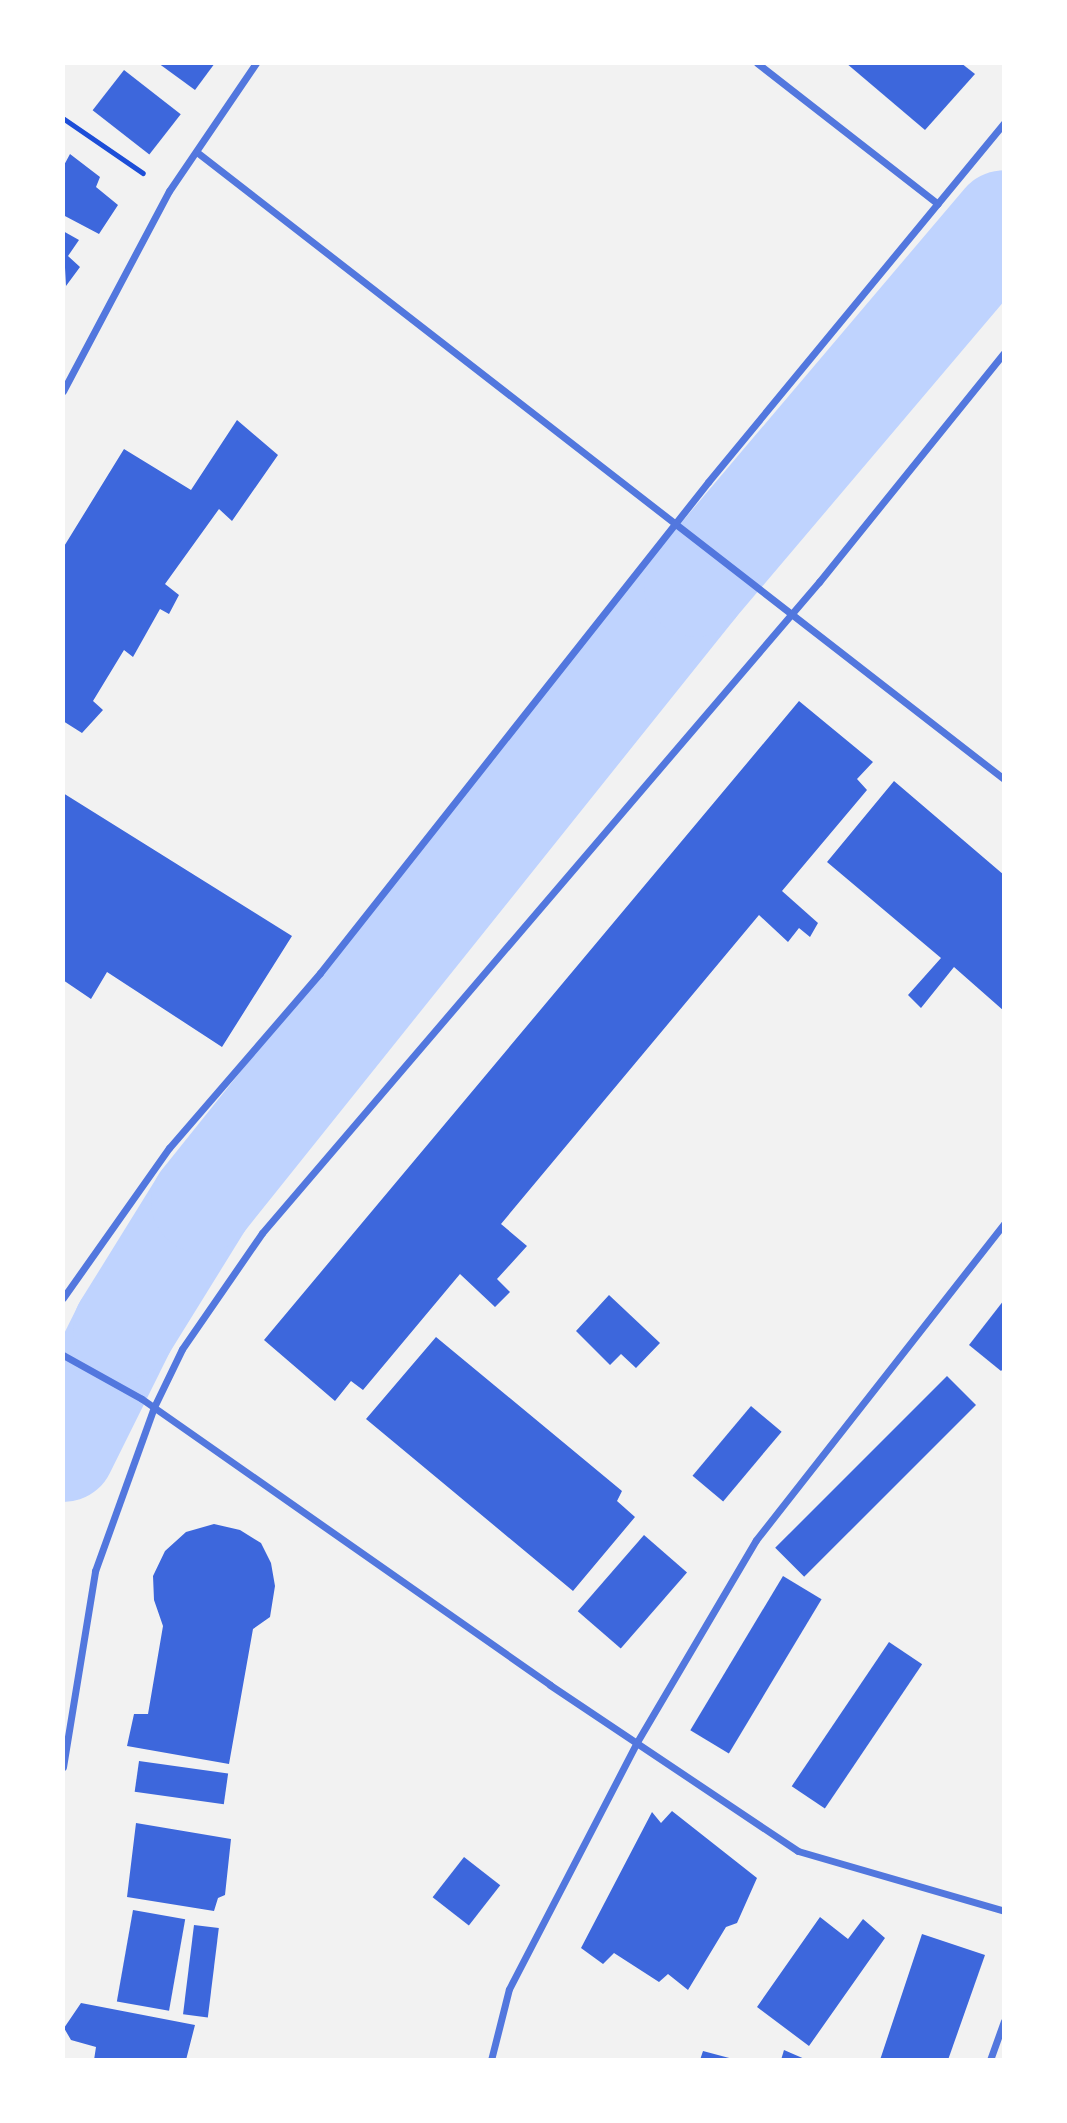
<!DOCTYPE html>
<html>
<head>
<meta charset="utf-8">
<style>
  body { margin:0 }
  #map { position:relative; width:1067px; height:2123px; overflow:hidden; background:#f2f2f2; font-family:Cabin,sans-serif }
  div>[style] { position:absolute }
  .river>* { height:103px; margin:-51.5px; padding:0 51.5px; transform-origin:51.5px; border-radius:51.5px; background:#bfd3fe }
  .building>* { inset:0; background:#3d67dc; transform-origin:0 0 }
  .path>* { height:4.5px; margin:-2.25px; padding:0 2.25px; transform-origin:2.25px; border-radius:2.25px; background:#1d4ed8 }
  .minor>* { height:7px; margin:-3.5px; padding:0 3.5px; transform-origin:3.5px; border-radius:3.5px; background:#5277de }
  span { translate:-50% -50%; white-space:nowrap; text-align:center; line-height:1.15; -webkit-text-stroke:6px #fff; paint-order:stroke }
  .frame { position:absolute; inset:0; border:65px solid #fff; pointer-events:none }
</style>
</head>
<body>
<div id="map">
  <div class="river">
    <div style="left:63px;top:1450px;width:137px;rotate:-63.6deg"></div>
    <div style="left:124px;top:1327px;width:148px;rotate:-58.2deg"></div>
    <div style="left:202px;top:1201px;width:789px;rotate:-51.33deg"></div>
    <div style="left:695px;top:585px;width:477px;rotate:-49.7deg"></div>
  </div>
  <div class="building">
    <div style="clip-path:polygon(158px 63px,215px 63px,195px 90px)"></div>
    <div style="clip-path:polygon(846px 63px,961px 63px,975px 74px,925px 130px)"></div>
    <div style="left:124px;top:70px;width:72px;height:51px;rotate:38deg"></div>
    <div style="clip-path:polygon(70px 154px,100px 177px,96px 187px,118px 205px,99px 234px,63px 215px,63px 167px)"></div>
    <div style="clip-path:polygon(63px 231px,79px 240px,68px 256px,80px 267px,66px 286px)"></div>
    <div style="clip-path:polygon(237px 420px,278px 455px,232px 521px,219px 509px,165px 584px,179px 595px,169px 614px,160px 609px,133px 657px,124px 650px,93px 701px,103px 710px,82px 733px,63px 721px,63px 548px,124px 449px,191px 490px)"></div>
    <div style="clip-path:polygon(799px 701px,873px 762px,857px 779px,867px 790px,782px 891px,818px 923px,810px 937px,799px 928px,788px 942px,759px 915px,501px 1224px,527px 1246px,497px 1279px,510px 1292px,495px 1307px,460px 1274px,363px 1390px,351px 1381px,335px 1401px,264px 1340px)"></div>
    <div style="clip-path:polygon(894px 781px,1004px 875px,1004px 1011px,954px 967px,921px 1008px,908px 995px,941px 958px,827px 862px)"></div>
    <div style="clip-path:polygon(63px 793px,292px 936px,222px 1047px,107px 972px,91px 999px,63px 980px)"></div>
    <div style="clip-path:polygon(609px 1295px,660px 1343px,636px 1368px,621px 1354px,610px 1365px,576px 1331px)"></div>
    <div style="clip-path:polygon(1004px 1300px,1004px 1368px,1001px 1371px,969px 1345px)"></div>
    <div style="clip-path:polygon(436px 1337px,622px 1491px,617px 1501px,635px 1517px,573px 1591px,366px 1419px)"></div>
    <div style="left:947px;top:1376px;width:41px;height:243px;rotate:45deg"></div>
    <div style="left:751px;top:1406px;width:40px;height:91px;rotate:40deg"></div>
    <div style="clip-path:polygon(214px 1524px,240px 1530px,261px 1543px,271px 1563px,275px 1586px,270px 1617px,253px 1629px,229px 1764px,127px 1746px,134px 1714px,148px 1714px,163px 1626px,154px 1600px,153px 1576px,165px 1551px,186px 1532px)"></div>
    <div style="left:644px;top:1535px;width:57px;height:101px;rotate:41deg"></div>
    <div style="left:783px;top:1576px;width:45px;height:180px;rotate:31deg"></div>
    <div style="left:889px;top:1642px;width:40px;height:174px;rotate:34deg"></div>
    <div style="left:139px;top:1761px;width:90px;height:31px;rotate:8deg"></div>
    <div style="clip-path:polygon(672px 1811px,757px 1878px,737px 1923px,726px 1927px,688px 1990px,668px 1974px,659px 1982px,614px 1953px,603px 1964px,581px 1948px,652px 1812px,661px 1823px)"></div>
    <div style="clip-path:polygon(136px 1823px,231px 1839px,225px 1895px,218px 1898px,214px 1911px,127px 1897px)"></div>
    <div style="left:464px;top:1857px;width:46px;height:51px;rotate:38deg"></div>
    <div style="left:133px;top:1910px;width:53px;height:93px;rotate:10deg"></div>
    <div style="clip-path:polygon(820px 1917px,848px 1939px,863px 1919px,885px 1938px,809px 2046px,757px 2007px)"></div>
    <div style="left:194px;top:1925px;width:25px;height:90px;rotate:7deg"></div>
    <div style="clip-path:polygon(922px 1934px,985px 1955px,948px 2060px,880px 2060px)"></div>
    <div style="clip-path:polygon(81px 2003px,195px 2025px,186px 2060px,94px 2060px,96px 2047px,71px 2040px,64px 2028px)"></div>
    <div style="clip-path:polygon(784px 2050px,807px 2060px,781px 2060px)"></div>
    <div style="clip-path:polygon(703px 2051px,733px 2059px,733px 2060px,700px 2060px)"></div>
  </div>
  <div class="path">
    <div style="left:63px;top:118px;width:97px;rotate:34.5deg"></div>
  </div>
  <div class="minor">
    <div style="left:757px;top:63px;width:229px;rotate:37.9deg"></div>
    <div style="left:198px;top:153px;width:1021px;rotate:37.84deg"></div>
    <div style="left:63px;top:391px;width:226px;rotate:-62.1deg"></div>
    <div style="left:169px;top:191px;width:155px;rotate:-55.8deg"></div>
    <div style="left:63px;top:1298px;width:184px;rotate:-54.8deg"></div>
    <div style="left:169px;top:1148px;width:231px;rotate:-49.2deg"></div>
    <div style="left:320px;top:973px;width:626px;rotate:-51.68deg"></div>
    <div style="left:708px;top:482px;width:465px;rotate:-50.5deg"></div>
    <div style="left:63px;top:1355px;width:90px;rotate:29.1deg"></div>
    <div style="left:142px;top:1399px;width:498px;rotate:35deg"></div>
    <div style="left:550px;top:1685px;width:298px;rotate:33.8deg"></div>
    <div style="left:798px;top:1851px;width:215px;rotate:16.2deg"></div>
    <div style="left:63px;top:1767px;width:199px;rotate:-80.7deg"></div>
    <div style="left:95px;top:1571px;width:174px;rotate:-70.2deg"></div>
    <div style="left:154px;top:1407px;width:64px;rotate:-64.2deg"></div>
    <div style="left:182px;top:1349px;width:141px;rotate:-55.4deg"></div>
    <div style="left:262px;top:1233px;width:857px;rotate:-49.45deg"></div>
    <div style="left:819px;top:582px;width:294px;rotate:-51.1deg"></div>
    <div style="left:491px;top:2060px;width:73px;rotate:-75.8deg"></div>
    <div style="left:509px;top:1989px;width:278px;rotate:-62.6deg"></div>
    <div style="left:637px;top:1742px;width:234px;rotate:-59.5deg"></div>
    <div style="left:756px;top:1540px;width:402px;rotate:-51.9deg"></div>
    <div style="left:990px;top:2060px;width:41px;rotate:-70.3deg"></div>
  </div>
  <div class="frame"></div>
</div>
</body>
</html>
